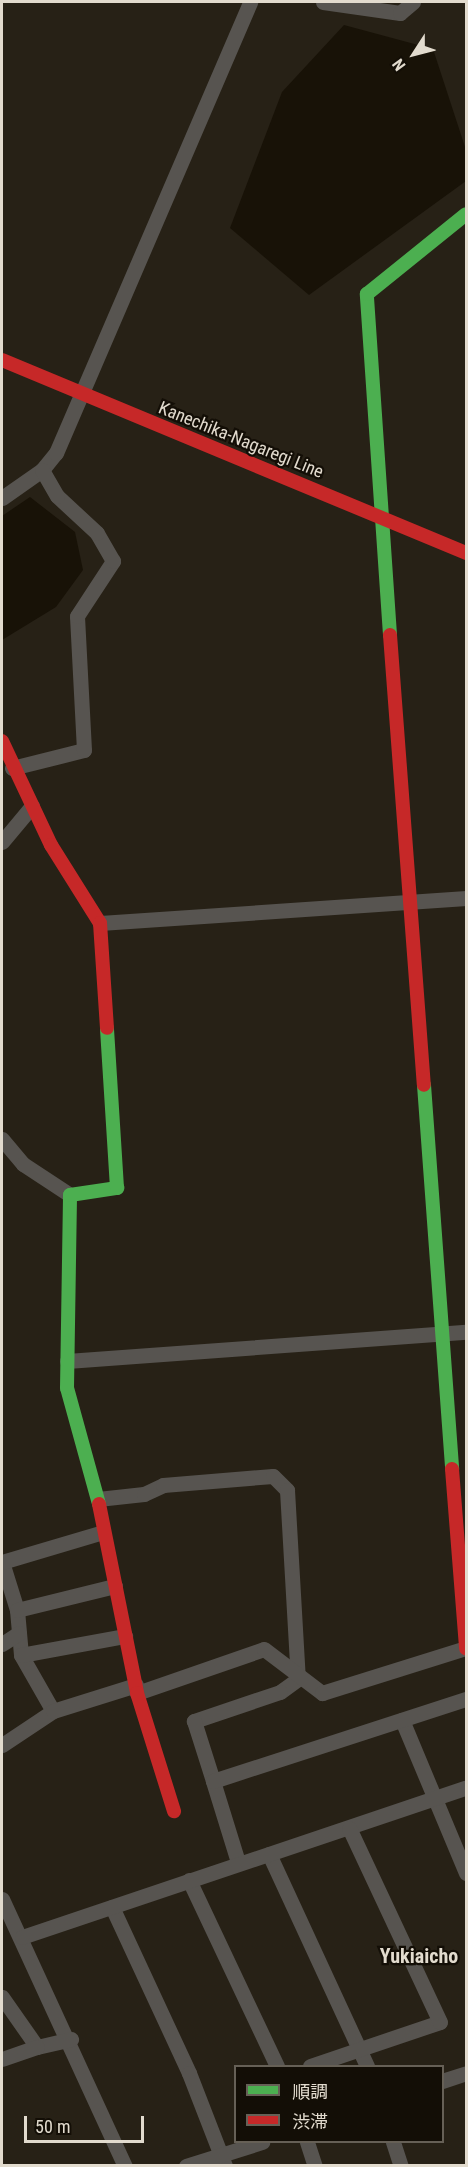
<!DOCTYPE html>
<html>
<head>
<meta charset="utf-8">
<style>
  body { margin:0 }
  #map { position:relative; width:468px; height:2167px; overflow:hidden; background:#272116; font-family:"Roboto Condensed","Noto Sans JP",sans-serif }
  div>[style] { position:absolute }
  .water>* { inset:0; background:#181207 }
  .street>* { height:15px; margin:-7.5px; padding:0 7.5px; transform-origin:7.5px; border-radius:7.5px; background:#575450 }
  .fast>* { height:14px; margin:-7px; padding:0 7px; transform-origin:7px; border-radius:7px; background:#4caf50 }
  .jam>* { height:14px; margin:-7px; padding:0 7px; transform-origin:7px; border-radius:7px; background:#c62828 }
  span { translate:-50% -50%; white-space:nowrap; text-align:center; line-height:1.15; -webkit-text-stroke:4.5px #130e06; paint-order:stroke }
  .street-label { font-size:18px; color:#e2dbce }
  .neighbourhood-label { font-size:20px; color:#e2dbce; font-weight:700 }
  .frame { position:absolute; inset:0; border:3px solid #e2dbce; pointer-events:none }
  .legend { position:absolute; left:234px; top:2065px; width:210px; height:78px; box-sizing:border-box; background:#130e06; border:2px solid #666056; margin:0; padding:8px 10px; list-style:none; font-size:18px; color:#e2dbce }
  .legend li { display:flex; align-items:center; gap:12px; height:30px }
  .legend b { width:30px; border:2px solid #666056 }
  .north { position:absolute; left:384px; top:24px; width:60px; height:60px; -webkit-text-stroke:4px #130e06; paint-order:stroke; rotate:234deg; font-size:16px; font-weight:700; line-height:24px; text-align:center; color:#e2dbce }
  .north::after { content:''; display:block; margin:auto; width:21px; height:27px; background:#e2dbce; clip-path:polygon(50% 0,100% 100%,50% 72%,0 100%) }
  .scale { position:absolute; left:24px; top:2116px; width:120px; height:27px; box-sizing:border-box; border:3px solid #e2dbce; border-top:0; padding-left:8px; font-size:18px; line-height:21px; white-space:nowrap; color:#e2dbce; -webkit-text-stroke:4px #130e06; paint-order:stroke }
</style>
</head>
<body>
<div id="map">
  <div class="water">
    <div style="clip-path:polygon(344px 25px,433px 49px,466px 150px,466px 181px,309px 295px,230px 228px,282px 92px)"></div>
    <div style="clip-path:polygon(30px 497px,75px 532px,83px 570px,56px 607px,2px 640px,2px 516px)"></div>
  </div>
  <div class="street">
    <div style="left:323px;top:2px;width:78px;rotate:8.1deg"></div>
    <div style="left:400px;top:13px;width:17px;rotate:-40deg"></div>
    <div style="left:2px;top:498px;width:49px;rotate:-35deg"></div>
    <div style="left:42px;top:470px;width:22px;rotate:-51deg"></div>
    <div style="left:56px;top:453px;width:491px;rotate:-66.7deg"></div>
    <div style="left:12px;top:768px;width:74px;rotate:-14deg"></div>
    <div style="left:84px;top:750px;width:134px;rotate:-93deg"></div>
    <div style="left:77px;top:616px;width:66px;rotate:-56.8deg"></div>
    <div style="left:113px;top:561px;width:32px;rotate:-120deg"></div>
    <div style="left:97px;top:533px;width:54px;rotate:-137.2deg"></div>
    <div style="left:57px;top:496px;width:30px;rotate:-120deg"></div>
    <div style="left:2px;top:842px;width:47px;rotate:-50.2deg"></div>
    <div style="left:100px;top:923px;width:367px;rotate:-3.9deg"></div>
    <div style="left:2px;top:1139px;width:33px;rotate:50deg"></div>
    <div style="left:23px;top:1164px;width:56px;rotate:33.4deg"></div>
    <div style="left:67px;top:1361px;width:400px;rotate:-4.2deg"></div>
    <div style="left:98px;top:1499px;width:46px;rotate:-6.2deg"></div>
    <div style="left:144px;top:1494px;width:21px;rotate:-25deg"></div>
    <div style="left:163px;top:1485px;width:110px;rotate:-4.7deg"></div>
    <div style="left:273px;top:1476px;width:20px;rotate:45deg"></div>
    <div style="left:287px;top:1490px;width:189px;rotate:86.7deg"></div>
    <div style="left:298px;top:1679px;width:22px;rotate:144deg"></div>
    <div style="left:280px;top:1692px;width:91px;rotate:161.4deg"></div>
    <div style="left:194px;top:1721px;width:63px;rotate:72.4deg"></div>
    <div style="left:2px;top:1562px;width:50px;rotate:72.6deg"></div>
    <div style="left:17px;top:1610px;width:45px;rotate:84.9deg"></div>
    <div style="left:21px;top:1655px;width:64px;rotate:60.3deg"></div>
    <div style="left:2px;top:1562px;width:105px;rotate:-16.5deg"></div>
    <div style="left:17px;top:1610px;width:101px;rotate:-13.8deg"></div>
    <div style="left:2px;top:1644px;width:20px;rotate:-33deg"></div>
    <div style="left:21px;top:1655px;width:106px;rotate:-10.4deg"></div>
    <div style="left:137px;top:1693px;width:134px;rotate:-19.1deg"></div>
    <div style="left:264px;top:1649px;width:73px;rotate:37.2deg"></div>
    <div style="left:322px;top:1693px;width:151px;rotate:-17.4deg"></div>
    <div style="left:402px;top:1720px;width:166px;rotate:67.3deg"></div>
    <div style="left:2px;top:1745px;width:61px;rotate:-33.7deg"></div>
    <div style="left:53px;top:1711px;width:87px;rotate:-17.4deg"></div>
    <div style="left:269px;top:1854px;width:234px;rotate:65.2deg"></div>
    <div style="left:238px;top:1862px;width:85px;rotate:-107.2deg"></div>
    <div style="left:213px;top:1781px;width:266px;rotate:-18deg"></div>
    <div style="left:189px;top:1880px;width:206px;rotate:64.7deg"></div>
    <div style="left:2px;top:1899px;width:294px;rotate:65.3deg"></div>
    <div style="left:112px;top:1907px;width:183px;rotate:65.1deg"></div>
    <div style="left:189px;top:2073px;width:100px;rotate:68.8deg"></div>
    <div style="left:22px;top:1937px;width:468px;rotate:-18.6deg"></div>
    <div style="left:2px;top:1997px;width:61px;rotate:55deg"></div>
    <div style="left:37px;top:2047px;width:35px;rotate:-13deg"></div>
    <div style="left:2px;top:2059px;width:37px;rotate:-19deg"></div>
    <div style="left:310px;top:2066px;width:137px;rotate:-18.7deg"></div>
    <div style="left:440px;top:2022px;width:214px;rotate:-115.1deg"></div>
    <div style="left:442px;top:2081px;width:25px;rotate:-18deg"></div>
    <div style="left:307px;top:2142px;width:25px;rotate:72deg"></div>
    <div style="left:393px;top:2142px;width:25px;rotate:72deg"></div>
    <div style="left:186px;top:2166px;width:80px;rotate:-17.5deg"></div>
  </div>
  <div class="fast">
    <div style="left:390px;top:635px;width:342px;rotate:-93.9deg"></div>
    <div style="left:367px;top:294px;width:127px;rotate:-38.9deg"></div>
    <div style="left:424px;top:1085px;width:385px;rotate:85.8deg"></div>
    <div style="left:99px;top:1504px;width:120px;rotate:-105.4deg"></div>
    <div style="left:67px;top:1388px;width:193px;rotate:-89.1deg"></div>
    <div style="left:70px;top:1195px;width:48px;rotate:-8.5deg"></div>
    <div style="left:117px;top:1188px;width:160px;rotate:-93.6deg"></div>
  </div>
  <div class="jam">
    <div style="left:2px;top:360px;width:503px;rotate:22.58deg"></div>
    <div style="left:390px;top:635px;width:451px;rotate:85.7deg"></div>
    <div style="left:2px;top:741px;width:115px;rotate:64.8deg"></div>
    <div style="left:51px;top:845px;width:92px;rotate:57.9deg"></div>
    <div style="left:100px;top:923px;width:105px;rotate:86.2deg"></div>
    <div style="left:452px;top:1469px;width:180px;rotate:85.5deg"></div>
    <div style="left:99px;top:1504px;width:193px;rotate:78.6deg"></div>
    <div style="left:137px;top:1693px;width:124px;rotate:72.6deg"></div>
  </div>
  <div class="street-label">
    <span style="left:241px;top:440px;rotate:22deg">Kanechika-Nagaregi Line</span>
  </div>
  <div class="neighbourhood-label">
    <span style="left:419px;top:1956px">Yukiaicho</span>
  </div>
  <div class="frame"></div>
  <ul class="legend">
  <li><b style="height:8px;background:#4caf50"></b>順調</li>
  <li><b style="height:8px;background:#c62828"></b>渋滞</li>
  </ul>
  <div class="north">N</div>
  <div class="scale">50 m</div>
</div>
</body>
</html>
